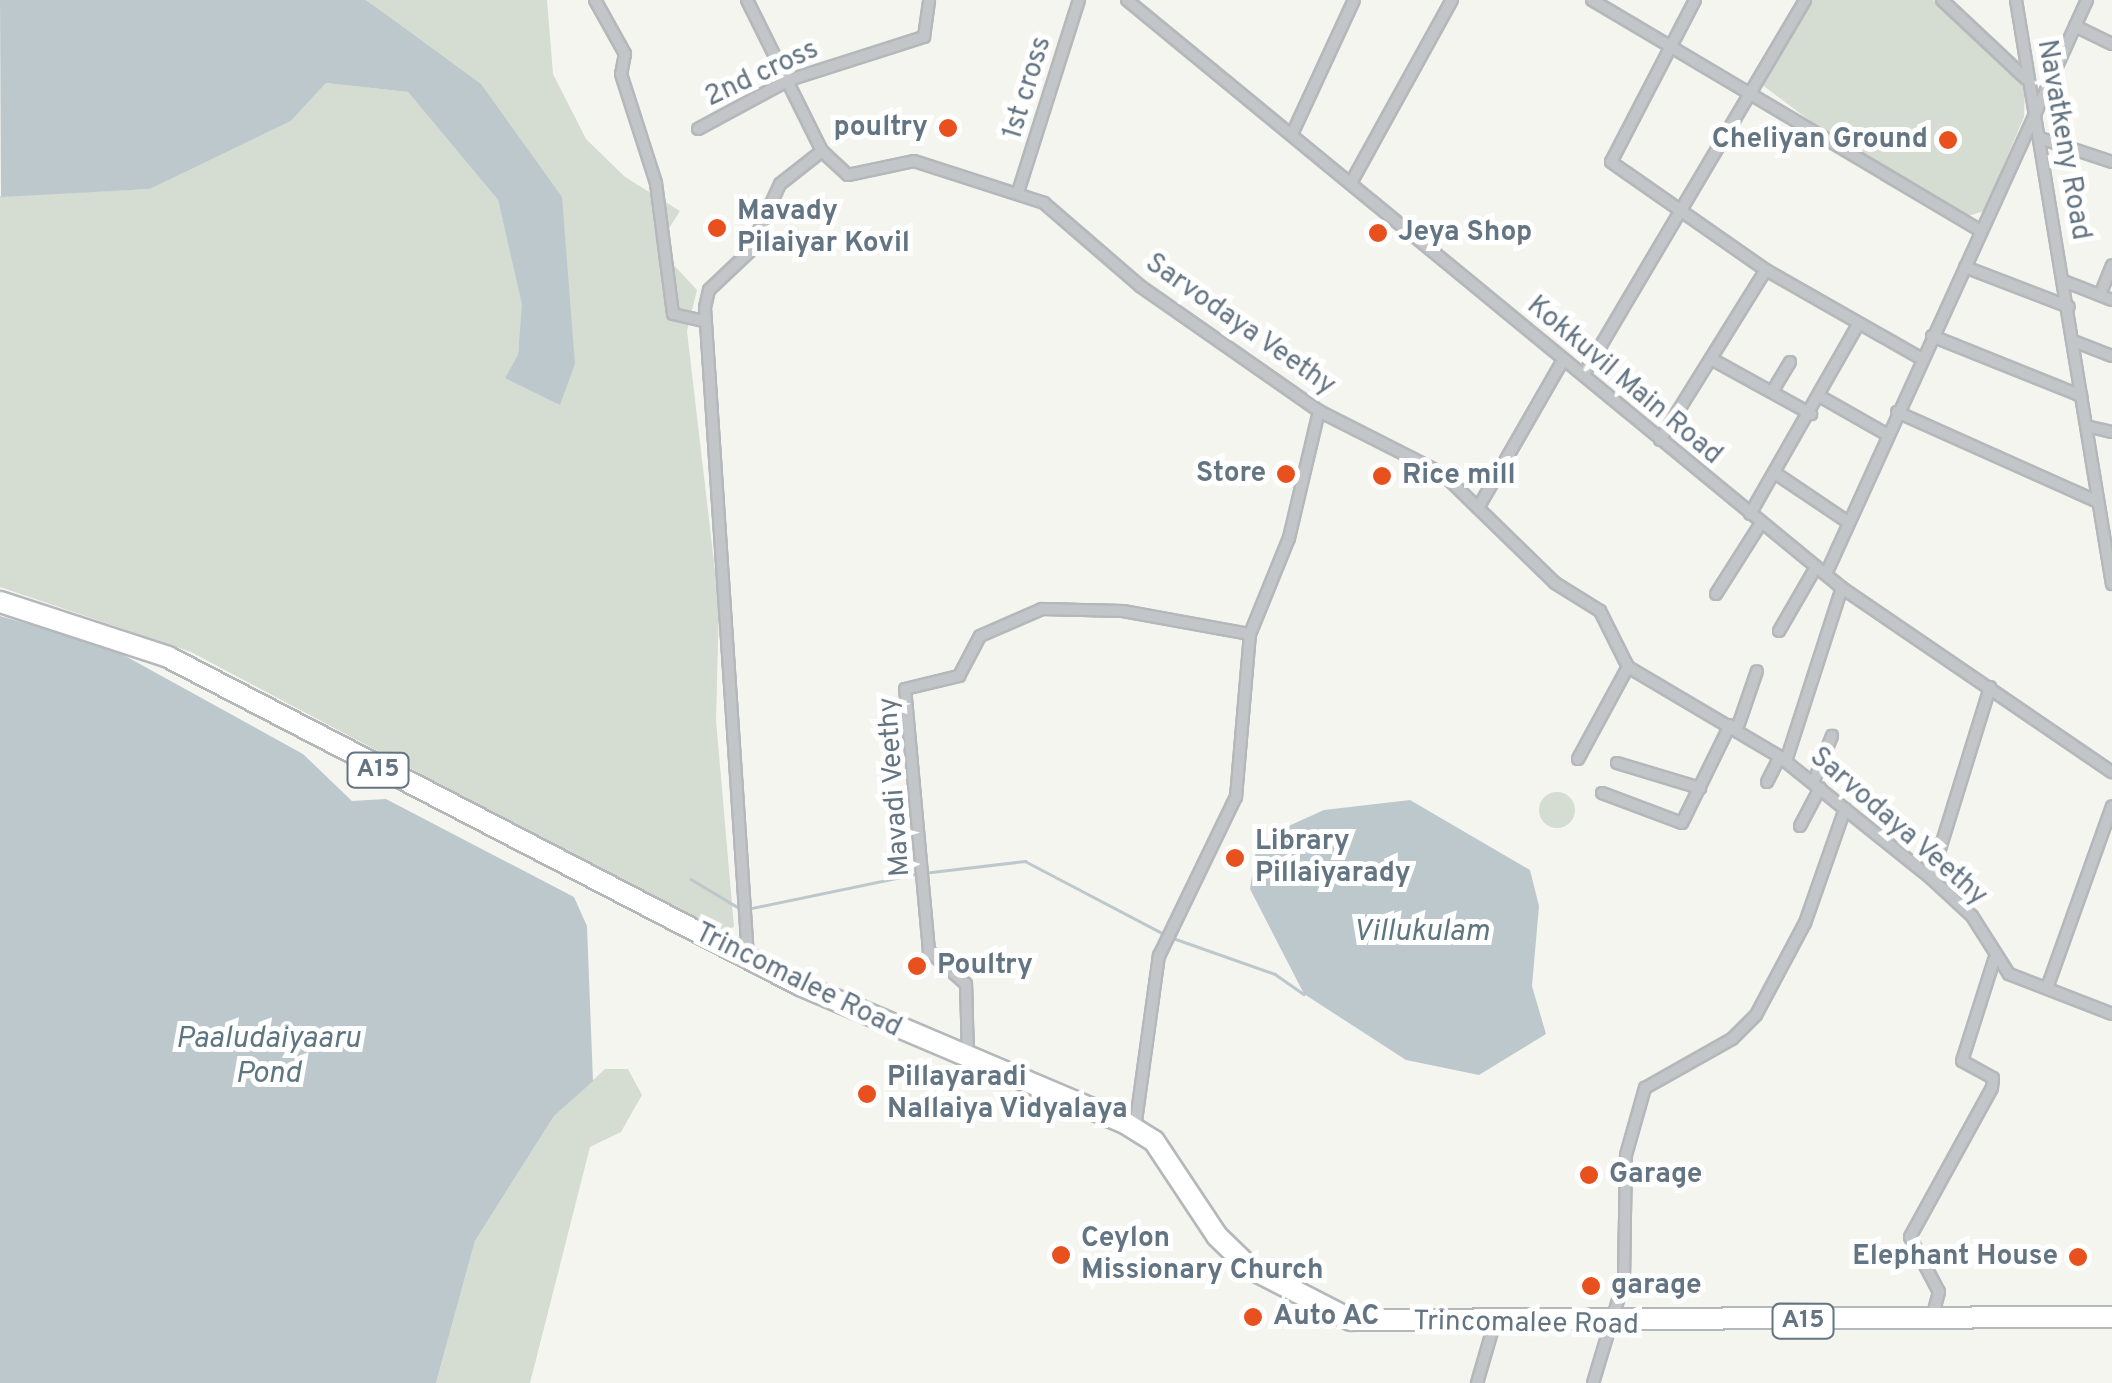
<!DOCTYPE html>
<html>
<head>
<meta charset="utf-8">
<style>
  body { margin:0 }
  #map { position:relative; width:2112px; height:1383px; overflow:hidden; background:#f5f5f0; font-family:Overpass,sans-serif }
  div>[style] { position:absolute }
  .green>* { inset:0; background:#d5dcd1 }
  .round { border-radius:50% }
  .water>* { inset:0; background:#bdc8cd }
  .stream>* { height:2.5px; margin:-1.25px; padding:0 1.25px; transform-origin:1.25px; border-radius:1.25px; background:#bdc8cd }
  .roads { filter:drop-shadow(2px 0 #b5b8bb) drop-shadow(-2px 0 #b5b8bb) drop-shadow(0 2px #b5b8bb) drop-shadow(0 -2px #b5b8bb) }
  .street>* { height:10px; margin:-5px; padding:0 5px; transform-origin:5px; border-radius:5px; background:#c2c6c9 }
  .highway>* { height:20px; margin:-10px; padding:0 10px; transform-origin:10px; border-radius:10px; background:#fff }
  .dots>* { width:28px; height:28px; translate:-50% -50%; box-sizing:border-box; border:5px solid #fff; border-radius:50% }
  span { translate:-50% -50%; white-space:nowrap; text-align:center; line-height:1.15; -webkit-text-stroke:10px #fff; paint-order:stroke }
  .shield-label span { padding:2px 8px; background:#fff; border:2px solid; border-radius:8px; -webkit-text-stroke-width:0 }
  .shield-label { font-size:25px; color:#637483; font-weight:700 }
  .street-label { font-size:28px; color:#637483 }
  .poi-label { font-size:28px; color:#637483; font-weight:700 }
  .right { translate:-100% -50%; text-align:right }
  .left { translate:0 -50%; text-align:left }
  .water-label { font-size:30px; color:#5e7680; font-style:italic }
</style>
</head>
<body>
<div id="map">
  <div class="green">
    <div style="clip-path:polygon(366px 0,547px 0,553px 74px,586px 139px,625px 177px,680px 211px,657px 247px,697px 290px,687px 331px,719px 605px,716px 720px,734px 927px,719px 932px,191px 652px,0 587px,0 196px,150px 189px,291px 121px,326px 83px,408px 92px,498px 200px,523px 304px,518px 355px,559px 405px,562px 197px,421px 42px)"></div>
    <div style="clip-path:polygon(1811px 0,1933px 0,2025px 86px,2024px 117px,1984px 211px,1965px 217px,1865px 162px,1757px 81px)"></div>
    <div class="round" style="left:1539px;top:792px;width:36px;height:36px"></div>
    <div style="clip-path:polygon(605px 1069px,628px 1069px,642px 1095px,621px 1132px,590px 1147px,530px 1383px,436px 1383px,475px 1241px,554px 1116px)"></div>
  </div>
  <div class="water">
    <div style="clip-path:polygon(0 0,366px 0,481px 84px,562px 197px,575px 364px,560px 405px,505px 378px,518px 355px,522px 304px,498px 200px,408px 92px,326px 83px,291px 121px,150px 189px,1px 197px)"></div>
    <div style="clip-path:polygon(0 616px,109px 647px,303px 754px,352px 801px,386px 799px,574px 897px,587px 926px,593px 1081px,554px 1116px,475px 1241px,436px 1383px,0 1383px)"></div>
    <div style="clip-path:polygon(1410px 800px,1530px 870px,1539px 906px,1532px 986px,1546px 1034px,1479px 1075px,1406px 1060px,1304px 994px,1250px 889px,1256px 850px,1282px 829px,1324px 810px)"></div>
  </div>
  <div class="stream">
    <div style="left:923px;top:873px;width:103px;rotate:-6.7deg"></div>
    <div style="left:1025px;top:861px;width:159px;rotate:27.7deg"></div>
    <div style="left:691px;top:879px;width:56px;rotate:31.1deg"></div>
    <div style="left:747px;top:909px;width:173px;rotate:-11.7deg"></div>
    <div style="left:1173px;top:938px;width:108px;rotate:19.4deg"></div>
    <div style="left:1275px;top:974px;width:35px;rotate:35deg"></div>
  </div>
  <div class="roads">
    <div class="street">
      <div style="left:595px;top:0;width:62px;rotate:60.9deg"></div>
      <div style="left:625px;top:54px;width:20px;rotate:101deg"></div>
      <div style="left:621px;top:74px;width:114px;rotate:72.2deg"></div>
      <div style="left:656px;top:183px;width:132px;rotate:82.6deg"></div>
      <div style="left:673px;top:314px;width:32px;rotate:13deg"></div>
      <div style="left:747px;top:0;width:169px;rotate:63.6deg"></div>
      <div style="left:822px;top:151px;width:53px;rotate:141.8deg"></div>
      <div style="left:780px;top:184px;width:75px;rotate:114.5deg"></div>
      <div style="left:749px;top:252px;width:55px;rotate:136.5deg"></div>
      <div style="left:709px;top:290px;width:18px;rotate:103deg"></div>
      <div style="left:705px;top:308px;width:650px;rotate:86.21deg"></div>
      <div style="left:1127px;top:0;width:926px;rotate:39.43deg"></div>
      <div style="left:1842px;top:588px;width:327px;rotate:34.3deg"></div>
      <div style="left:1592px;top:0;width:452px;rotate:30.7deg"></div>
      <div style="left:1695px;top:0;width:182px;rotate:117.4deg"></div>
      <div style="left:1611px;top:162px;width:189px;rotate:34.9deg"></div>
      <div style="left:1766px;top:270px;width:177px;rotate:29.7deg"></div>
      <div style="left:1942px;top:0;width:115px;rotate:43.2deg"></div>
      <div style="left:2016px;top:0;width:592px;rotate:80.67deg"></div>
      <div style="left:2075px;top:26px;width:41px;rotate:25.9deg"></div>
      <div style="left:698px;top:129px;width:103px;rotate:-28.3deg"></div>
      <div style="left:789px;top:80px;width:142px;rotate:-17.7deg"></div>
      <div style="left:924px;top:37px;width:37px;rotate:-82deg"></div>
      <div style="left:1293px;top:132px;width:145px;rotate:-65.2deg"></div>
      <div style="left:2040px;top:138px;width:76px;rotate:18.4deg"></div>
      <div style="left:822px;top:151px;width:35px;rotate:43deg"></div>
      <div style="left:848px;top:175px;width:67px;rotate:-12deg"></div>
      <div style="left:914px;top:161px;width:137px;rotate:17.9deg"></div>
      <div style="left:1044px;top:203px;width:127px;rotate:40.8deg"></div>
      <div style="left:1140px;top:286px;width:218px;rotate:34.9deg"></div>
      <div style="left:1319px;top:411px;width:139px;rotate:26.9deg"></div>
      <div style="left:1443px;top:474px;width:156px;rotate:44.2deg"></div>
      <div style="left:1555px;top:583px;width:53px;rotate:31.9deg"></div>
      <div style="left:1600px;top:611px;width:63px;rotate:63.4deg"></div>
      <div style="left:1628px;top:667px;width:177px;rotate:30.6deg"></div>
      <div style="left:1780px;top:757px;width:193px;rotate:38.7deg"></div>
      <div style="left:1931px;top:878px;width:56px;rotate:42.8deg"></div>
      <div style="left:1972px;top:916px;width:69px;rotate:57.5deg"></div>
      <div style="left:2009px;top:974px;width:110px;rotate:21.2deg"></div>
      <div style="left:1352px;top:181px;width:207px;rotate:-61.1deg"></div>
      <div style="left:1019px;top:189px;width:198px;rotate:-72.4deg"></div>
      <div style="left:1965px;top:267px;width:111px;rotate:21deg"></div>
      <div style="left:2066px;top:282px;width:49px;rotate:21.4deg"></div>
      <div style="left:2100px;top:295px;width:32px;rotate:-68deg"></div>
      <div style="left:1932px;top:336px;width:161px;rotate:21.9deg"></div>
      <div style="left:2073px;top:341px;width:42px;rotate:21deg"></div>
      <div style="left:1715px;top:361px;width:110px;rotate:28.9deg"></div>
      <div style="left:1584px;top:374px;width:434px;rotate:-59.4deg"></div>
      <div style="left:1772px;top:392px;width:35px;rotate:-59deg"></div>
      <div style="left:1821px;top:397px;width:75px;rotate:29.6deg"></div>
      <div style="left:1897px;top:412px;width:220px;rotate:24.1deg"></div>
      <div style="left:2086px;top:426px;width:27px;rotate:13deg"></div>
      <div style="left:1660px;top:440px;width:200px;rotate:-58.1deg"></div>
      <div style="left:1775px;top:473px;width:88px;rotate:33.9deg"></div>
      <div style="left:1478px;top:508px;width:171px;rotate:-60.1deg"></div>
      <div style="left:1750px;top:514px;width:218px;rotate:-60.3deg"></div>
      <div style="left:1826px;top:574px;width:631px;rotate:-65.55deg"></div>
      <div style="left:1716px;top:594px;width:84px;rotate:-57.6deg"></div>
      <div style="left:1779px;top:631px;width:74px;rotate:-60deg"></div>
      <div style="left:1737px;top:729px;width:61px;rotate:-71deg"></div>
      <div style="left:1578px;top:759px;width:105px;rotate:-61.5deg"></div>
      <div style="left:1786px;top:761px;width:182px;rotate:-72.1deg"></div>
      <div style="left:1617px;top:763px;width:87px;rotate:16.8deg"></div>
      <div style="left:1767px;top:782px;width:28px;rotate:-63deg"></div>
      <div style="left:1813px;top:783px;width:51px;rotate:-68deg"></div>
      <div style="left:1602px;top:793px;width:85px;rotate:20.6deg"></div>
      <div style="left:1682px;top:823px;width:109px;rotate:-63.9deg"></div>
      <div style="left:1800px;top:826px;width:43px;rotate:-62.2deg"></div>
      <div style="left:1931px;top:878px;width:200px;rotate:-72.8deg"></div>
      <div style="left:2047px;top:988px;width:193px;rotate:-70.3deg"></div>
      <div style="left:968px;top:1058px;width:74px;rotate:-91.5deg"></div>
      <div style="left:966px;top:984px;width:50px;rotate:-138.3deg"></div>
      <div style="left:929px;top:951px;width:263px;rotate:-95.2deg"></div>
      <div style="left:905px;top:689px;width:56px;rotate:-13.5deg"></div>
      <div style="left:959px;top:676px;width:45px;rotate:-62.3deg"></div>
      <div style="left:980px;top:636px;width:68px;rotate:-23.5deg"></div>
      <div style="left:1042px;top:609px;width:81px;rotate:1.4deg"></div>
      <div style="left:1123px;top:611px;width:129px;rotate:10.3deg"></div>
      <div style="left:1135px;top:1128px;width:174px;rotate:-82.1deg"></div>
      <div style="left:1159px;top:956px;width:177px;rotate:-64.2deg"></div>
      <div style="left:1236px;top:797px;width:164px;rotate:-85.1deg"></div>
      <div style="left:1250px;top:634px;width:104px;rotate:-67.9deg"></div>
      <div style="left:1289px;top:538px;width:130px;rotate:-76.7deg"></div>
      <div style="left:1932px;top:1318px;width:27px;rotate:-75deg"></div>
      <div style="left:1939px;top:1292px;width:62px;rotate:-117.8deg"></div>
      <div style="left:1910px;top:1237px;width:170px;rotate:-61.2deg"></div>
      <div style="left:1992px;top:1088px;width:10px;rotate:-84deg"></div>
      <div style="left:1993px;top:1078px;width:35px;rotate:-151deg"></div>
      <div style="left:1962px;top:1061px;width:106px;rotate:-72.4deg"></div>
      <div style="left:1477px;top:1383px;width:65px;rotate:-73.8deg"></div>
      <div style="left:1593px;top:1383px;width:108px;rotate:-73.2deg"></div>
      <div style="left:1624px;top:1280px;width:125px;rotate:-89.1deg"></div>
      <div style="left:1626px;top:1155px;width:70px;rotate:-74.2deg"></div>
      <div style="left:1645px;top:1088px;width:100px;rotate:-29.4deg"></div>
      <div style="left:1732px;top:1039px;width:34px;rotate:-45deg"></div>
      <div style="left:1756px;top:1015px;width:104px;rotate:-62deg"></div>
      <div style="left:1805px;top:923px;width:121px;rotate:-70.7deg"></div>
    </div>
    <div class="highway">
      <div style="left:0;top:602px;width:177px;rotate:18.1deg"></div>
      <div style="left:168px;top:657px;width:712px;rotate:27.43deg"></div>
      <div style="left:800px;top:985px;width:353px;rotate:23deg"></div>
      <div style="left:1125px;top:1123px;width:34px;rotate:32deg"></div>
      <div style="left:1154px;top:1141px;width:114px;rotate:56.4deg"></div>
      <div style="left:1217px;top:1236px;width:46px;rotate:44.1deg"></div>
      <div style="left:1250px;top:1268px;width:114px;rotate:27.2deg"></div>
      <div style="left:1351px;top:1320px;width:761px;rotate:-0.23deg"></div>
    </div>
  </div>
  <div class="dots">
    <div style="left:948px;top:128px;background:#e8511d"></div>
    <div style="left:1948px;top:140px;background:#e8511d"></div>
    <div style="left:717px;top:228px;background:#e8511d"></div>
    <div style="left:1378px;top:233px;background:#e8511d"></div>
    <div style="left:1286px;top:474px;background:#e8511d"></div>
    <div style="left:1382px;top:476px;background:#e8511d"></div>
    <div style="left:1235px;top:858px;background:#e8511d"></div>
    <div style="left:917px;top:966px;background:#e8511d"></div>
    <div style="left:867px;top:1094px;background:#e8511d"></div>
    <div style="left:1589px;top:1175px;background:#e8511d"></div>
    <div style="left:1061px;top:1255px;background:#e8511d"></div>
    <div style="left:2078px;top:1257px;background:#e8511d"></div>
    <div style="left:1591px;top:1286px;background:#e8511d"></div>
    <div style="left:1253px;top:1317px;background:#e8511d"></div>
  </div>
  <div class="shield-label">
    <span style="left:378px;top:770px">A15</span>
    <span style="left:1803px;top:1321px">A15</span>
  </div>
  <div class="street-label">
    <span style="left:762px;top:74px;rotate:-25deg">2nd cross</span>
    <span style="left:1028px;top:88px;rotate:-73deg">1st cross</span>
    <span style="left:2063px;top:140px;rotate:80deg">Navatkeny Road</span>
    <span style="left:1240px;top:325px;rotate:35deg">Sarvodaya Veethy</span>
    <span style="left:1624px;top:381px;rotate:40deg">Kokkuvil Main Road</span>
    <span style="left:895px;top:787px;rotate:-94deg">Mavadi Veethy</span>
    <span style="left:1898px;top:827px;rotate:41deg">Sarvodaya Veethy</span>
    <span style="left:798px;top:981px;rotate:26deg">Trincomalee Road</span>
    <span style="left:1526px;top:1324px;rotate:1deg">Trincomalee Road</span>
  </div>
  <div class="poi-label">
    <span class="right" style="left:928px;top:128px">poultry</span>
    <span class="right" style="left:1928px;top:140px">Cheliyan Ground</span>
    <span class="left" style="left:737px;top:228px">Mavady<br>Pilaiyar Kovil</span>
    <span class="left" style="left:1398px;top:233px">Jeya Shop</span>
    <span class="right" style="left:1266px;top:474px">Store</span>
    <span class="left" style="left:1402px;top:476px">Rice mill</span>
    <span class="left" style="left:1255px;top:858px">Library<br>Pillaiyarady</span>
    <span class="left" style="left:937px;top:966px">Poultry</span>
    <span class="left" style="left:887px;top:1094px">Pillayaradi<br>Nallaiya Vidyalaya</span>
    <span class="left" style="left:1609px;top:1175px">Garage</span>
    <span class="left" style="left:1081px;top:1255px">Ceylon<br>Missionary Church</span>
    <span class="right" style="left:2058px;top:1257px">Elephant House</span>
    <span class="left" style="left:1611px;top:1286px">garage</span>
    <span class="left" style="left:1273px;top:1317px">Auto AC</span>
  </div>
  <div class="water-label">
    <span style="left:1421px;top:933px">Villukulam</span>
    <span style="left:268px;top:1057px">Paaludaiyaaru<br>Pond</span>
  </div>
</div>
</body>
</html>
